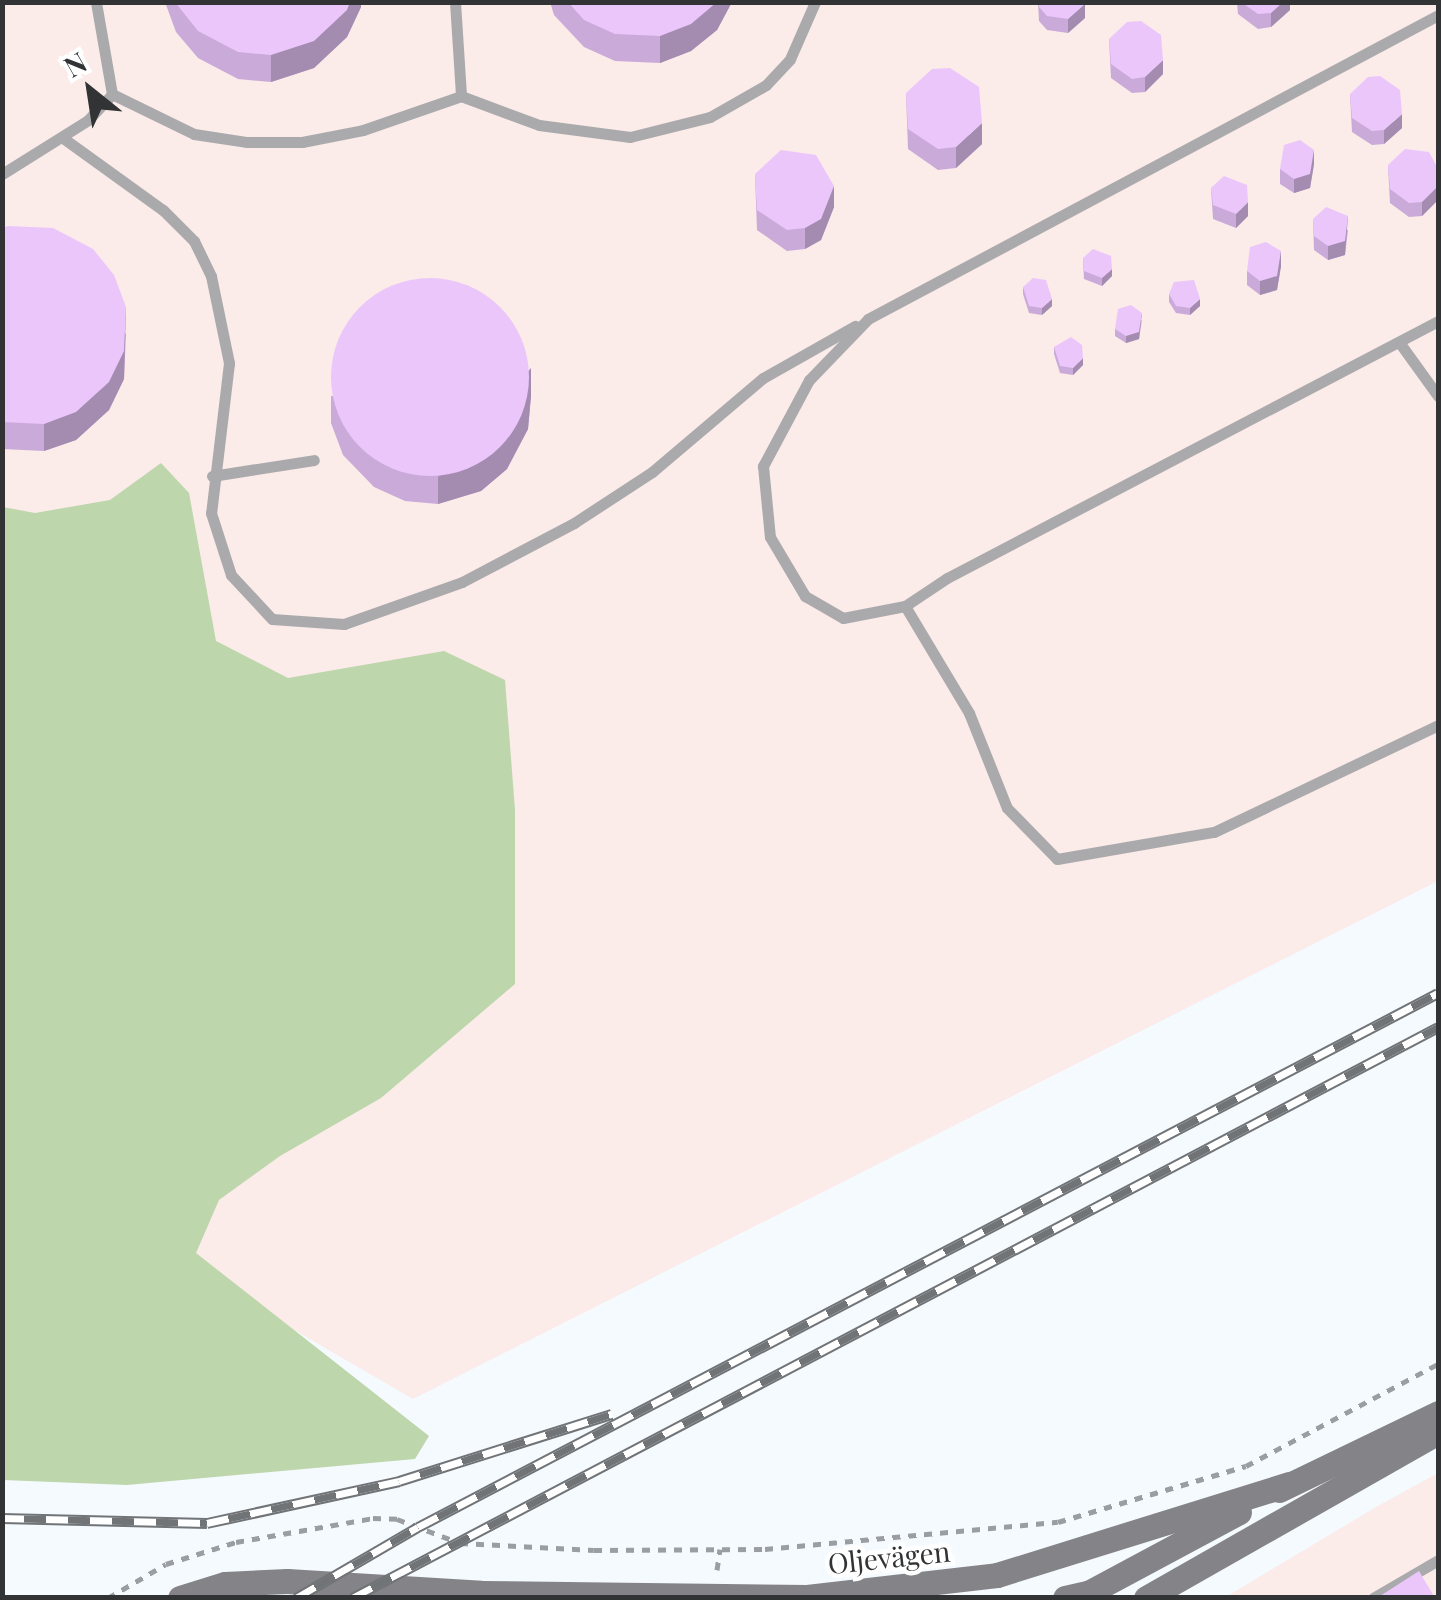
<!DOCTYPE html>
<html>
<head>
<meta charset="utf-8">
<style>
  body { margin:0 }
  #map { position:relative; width:1441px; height:1600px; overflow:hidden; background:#f5faff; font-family:"Playfair Display",serif }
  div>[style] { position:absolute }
  .industrial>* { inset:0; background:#fbebe9 }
  .green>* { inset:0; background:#bdd6ac }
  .path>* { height:5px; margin-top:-2.5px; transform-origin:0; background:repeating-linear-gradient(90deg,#9a9da1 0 8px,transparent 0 16px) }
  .lane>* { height:11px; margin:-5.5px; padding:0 5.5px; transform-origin:5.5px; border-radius:5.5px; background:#aaaaad }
  .secondary>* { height:25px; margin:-12.5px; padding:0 12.5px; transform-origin:12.5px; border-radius:12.5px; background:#848488 }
  .rail>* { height:11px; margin-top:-5.5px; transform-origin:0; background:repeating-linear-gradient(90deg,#fff 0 22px,#717477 0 44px); box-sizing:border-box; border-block:2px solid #717477 }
  .wall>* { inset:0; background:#caaad8 }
  .shaded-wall>* { inset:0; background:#a48bb0 }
  .building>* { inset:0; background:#ebc6fb }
  .round { border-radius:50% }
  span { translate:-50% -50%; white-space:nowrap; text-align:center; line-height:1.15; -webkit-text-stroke:9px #fff; paint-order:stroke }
  .street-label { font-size:28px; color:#313335 }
  .frame { position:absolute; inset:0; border:5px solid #313335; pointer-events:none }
  .north { position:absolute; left:40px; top:40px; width:100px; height:100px; -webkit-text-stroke:8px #fff; paint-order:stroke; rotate:330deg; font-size:28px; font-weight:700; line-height:40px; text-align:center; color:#313335 }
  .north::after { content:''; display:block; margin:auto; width:35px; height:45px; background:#313335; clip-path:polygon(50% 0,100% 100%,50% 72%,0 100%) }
</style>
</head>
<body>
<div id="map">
  <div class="industrial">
    <div style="clip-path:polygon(3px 3px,1438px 3px,1438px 881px,413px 1399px,3px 1161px)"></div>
    <div style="clip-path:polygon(1438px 1473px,1438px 1597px,1224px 1598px,1376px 1507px)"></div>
  </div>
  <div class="green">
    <div style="clip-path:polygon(161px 463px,189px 493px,216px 641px,288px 678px,444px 651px,505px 680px,515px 810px,515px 984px,381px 1098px,280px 1156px,219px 1200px,196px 1253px,429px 1436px,415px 1459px,127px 1485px,3px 1480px,3px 507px,35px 513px,110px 500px)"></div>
  </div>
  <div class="path">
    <div style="left:717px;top:1570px;width:21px;rotate:-82deg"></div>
    <div style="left:108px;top:1598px;width:67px;rotate:-30.4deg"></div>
    <div style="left:166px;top:1564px;width:73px;rotate:-17.4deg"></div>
    <div style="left:236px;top:1542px;width:139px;rotate:-9.9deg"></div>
    <div style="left:373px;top:1518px;width:24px;rotate:2deg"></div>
    <div style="left:397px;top:1519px;width:67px;rotate:20.9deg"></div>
    <div style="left:460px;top:1543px;width:134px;rotate:3deg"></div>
    <div style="left:594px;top:1550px;width:171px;rotate:-0.3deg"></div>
    <div style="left:765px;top:1549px;width:294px;rotate:-5.3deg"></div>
    <div style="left:1058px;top:1522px;width:196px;rotate:-16.6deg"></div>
    <div style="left:1246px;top:1466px;width:217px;rotate:-28deg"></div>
  </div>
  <div class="lane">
    <div style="left:455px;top:2px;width:94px;rotate:86.3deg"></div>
    <div style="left:1438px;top:15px;width:646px;rotate:151.93deg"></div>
    <div style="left:868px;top:319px;width:85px;rotate:134deg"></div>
    <div style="left:809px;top:380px;width:98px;rotate:118.1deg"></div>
    <div style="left:763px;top:466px;width:71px;rotate:84.4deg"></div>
    <div style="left:770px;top:537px;width:69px;rotate:59.3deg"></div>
    <div style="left:805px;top:596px;width:44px;rotate:30.1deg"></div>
    <div style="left:843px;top:618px;width:63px;rotate:-11deg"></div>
    <div style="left:905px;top:606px;width:50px;rotate:-33.7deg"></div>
    <div style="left:947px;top:578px;width:554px;rotate:-27.63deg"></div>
    <div style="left:112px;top:94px;width:91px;rotate:26deg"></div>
    <div style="left:194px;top:134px;width:54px;rotate:8.6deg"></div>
    <div style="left:247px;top:142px;width:55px"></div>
    <div style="left:302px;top:142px;width:62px;rotate:-11.1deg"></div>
    <div style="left:363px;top:130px;width:104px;rotate:-19.1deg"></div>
    <div style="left:461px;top:96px;width:83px;rotate:20.4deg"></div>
    <div style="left:539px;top:125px;width:92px;rotate:7.5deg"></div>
    <div style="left:630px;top:137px;width:82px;rotate:-14deg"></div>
    <div style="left:710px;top:117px;width:64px;rotate:-29.7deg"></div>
    <div style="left:766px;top:85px;width:35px;rotate:-47deg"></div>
    <div style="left:790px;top:59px;width:62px;rotate:-66.3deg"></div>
    <div style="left:63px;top:138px;width:123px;rotate:35.8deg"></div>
    <div style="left:163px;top:210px;width:44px;rotate:45deg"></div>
    <div style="left:194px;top:241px;width:39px;rotate:64deg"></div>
    <div style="left:211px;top:276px;width:89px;rotate:78.3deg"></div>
    <div style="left:229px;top:363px;width:151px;rotate:96.8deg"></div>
    <div style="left:211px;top:513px;width:65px;rotate:72.1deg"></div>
    <div style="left:231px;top:575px;width:60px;rotate:47deg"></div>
    <div style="left:272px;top:619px;width:72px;rotate:4deg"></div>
    <div style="left:344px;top:624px;width:125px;rotate:-19.6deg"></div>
    <div style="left:462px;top:582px;width:127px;rotate:-27.8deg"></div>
    <div style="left:574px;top:523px;width:93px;rotate:-33.2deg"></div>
    <div style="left:652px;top:472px;width:145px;rotate:-40.3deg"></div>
    <div style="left:763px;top:378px;width:106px;rotate:-29.5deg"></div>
    <div style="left:2px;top:174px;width:102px;rotate:-32.1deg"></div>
    <div style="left:88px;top:120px;width:35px;rotate:-47deg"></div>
    <div style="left:112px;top:94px;width:93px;rotate:-99.9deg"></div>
    <div style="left:1399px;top:342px;width:67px;rotate:54.2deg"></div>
    <div style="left:212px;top:476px;width:103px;rotate:-8.9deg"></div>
    <div style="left:905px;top:606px;width:125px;rotate:59.1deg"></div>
    <div style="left:969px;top:713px;width:102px;rotate:68.2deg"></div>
    <div style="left:1007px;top:808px;width:71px;rotate:45.6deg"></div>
    <div style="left:1057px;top:859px;width:159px;rotate:-9.8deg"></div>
    <div style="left:1214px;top:832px;width:248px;rotate:-25.5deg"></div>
    <div style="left:1373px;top:1598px;width:75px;rotate:-30.3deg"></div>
  </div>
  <div class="secondary">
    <div style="left:1279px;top:1490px;width:177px;rotate:-25.8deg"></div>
    <div style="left:180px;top:1598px;width:47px;rotate:-17.3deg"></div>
    <div style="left:225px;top:1584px;width:62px;rotate:-2.8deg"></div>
    <div style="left:287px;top:1581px;width:194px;rotate:3.5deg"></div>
    <div style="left:481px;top:1593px;width:326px;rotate:0.7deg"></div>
    <div style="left:807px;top:1597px;width:191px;rotate:-6.6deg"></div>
    <div style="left:997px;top:1575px;width:307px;rotate:-17.3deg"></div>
    <div style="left:1065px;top:1598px;width:26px;rotate:-13deg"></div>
    <div style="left:1090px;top:1592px;width:169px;rotate:-28.2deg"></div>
    <div style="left:1146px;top:1598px;width:336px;rotate:-29.6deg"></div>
  </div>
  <div class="rail">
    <div style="left:2px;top:1518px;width:205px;rotate:1.4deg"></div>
    <div style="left:207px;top:1523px;width:197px;rotate:-12.3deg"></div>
    <div style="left:399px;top:1481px;width:223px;rotate:-17.5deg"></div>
    <div style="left:296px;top:1598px;width:141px;rotate:-30.2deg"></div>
    <div style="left:418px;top:1527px;width:1151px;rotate:-27.63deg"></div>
    <div style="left:352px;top:1598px;width:1227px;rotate:-27.73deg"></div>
  </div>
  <div class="wall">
    <div style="clip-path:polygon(165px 2px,361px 2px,361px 7px,347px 37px,314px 68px,271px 82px,238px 79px,198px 58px,176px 32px)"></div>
    <div style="clip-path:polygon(550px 2px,732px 2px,717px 30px,691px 51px,660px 63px,615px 61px,584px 47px,554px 15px)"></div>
    <div style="clip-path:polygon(1038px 2px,1084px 2px,1085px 18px,1068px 33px,1047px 30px,1039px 21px)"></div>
    <div style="clip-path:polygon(1237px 2px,1290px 2px,1290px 10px,1271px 27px,1258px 29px,1238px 14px)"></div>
    <div style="clip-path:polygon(1109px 39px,1163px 74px,1145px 92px,1132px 93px,1111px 78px)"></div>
    <div style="clip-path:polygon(906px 93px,982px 144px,956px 168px,938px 170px,908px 149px)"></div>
    <div style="clip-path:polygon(1350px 94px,1402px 128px,1384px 144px,1372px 145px,1352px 132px)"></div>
    <div style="clip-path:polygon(1314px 164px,1310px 188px,1294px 193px,1280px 184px,1280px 169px)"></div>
    <div style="clip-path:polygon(1388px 165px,1438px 169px,1438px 200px,1422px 216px,1409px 217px,1390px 203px)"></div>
    <div style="clip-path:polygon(755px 174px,834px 207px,821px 240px,805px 249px,787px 251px,757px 230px)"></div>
    <div style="clip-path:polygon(1211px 188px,1248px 216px,1236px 228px,1213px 219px)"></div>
    <div style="clip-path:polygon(1313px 219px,1348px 230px,1345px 255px,1328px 260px,1314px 250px)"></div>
    <div style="clip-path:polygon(2px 228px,126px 334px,124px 379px,109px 410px,76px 440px,44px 451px,2px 449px)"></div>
    <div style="clip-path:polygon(1083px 258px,1112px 276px,1102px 286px,1084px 279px)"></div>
    <div style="clip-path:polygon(1281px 266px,1277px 290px,1260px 295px,1247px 285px,1247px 271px)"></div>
    <div style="clip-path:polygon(1023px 287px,1052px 306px,1042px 315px,1029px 313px,1023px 294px)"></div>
    <div style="clip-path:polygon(1169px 294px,1200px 306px,1190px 315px,1176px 313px,1169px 302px)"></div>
    <div style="clip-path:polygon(1142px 320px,1139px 339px,1126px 343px,1115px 336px,1115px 329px)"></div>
    <div style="clip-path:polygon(1054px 347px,1083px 365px,1073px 375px,1060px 373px,1054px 354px)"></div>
    <div style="clip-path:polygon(331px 396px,531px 396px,528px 429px,507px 469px,481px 491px,438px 504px,405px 501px,374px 487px,343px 455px,331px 423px)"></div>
  </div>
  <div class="shaded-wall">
    <div style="clip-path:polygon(350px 2px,361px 2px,361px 7px,347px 37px,314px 68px,271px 82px,271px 55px)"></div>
    <div style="clip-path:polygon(717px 2px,732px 2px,717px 30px,691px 51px,660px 63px,660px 36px)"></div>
    <div style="clip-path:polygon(1283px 2px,1290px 2px,1290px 10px,1271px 27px,1271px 13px)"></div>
    <div style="clip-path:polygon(1085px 4px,1085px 18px,1068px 33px,1068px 19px)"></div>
    <div style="clip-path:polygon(1163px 60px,1163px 74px,1145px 92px,1145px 77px)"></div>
    <div style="clip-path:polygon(1402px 114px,1402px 128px,1384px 144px,1384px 130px)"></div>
    <div style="clip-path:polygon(982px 123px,982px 144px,956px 168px,956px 147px)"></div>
    <div style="clip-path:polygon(1314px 150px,1314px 164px,1310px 188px,1294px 193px,1294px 179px)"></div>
    <div style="clip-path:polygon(834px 186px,834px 207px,821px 240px,805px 249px,805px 228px)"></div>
    <div style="clip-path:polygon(1438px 186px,1438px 200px,1422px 216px,1422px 202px)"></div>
    <div style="clip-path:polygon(1248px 202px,1248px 216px,1236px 228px,1236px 214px)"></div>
    <div style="clip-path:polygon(1348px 216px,1345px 255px,1328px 260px,1328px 246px)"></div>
    <div style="clip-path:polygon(1281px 251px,1281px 266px,1277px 290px,1260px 295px,1260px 281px)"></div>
    <div style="clip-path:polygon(1112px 269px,1112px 276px,1102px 286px,1102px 278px)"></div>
    <div style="clip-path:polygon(1052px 299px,1052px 306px,1042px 315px,1042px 308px)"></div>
    <div style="clip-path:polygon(1200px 299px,1200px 306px,1190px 315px,1190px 308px)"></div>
    <div style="clip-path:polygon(126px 307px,124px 379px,109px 410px,76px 440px,44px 451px,44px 424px)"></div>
    <div style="clip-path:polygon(1142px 313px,1139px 339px,1126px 343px,1126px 336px)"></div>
    <div style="clip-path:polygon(1083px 358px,1083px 365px,1073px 375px,1073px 368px)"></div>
    <div style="clip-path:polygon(531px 368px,531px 396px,528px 429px,507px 469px,481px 491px,438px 504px,438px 477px)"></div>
  </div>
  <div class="building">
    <div style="clip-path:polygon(175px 2px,350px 2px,347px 10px,314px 41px,271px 55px,238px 52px,198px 31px)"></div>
    <div style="clip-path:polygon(568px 2px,717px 2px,691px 24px,660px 36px,615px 34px,584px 20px)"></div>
    <div style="clip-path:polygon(1039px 2px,1084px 2px,1085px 4px,1068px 19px,1047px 16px,1039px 7px)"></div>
    <div style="clip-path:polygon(1241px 2px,1283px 2px,1271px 13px,1258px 14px)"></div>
    <div style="clip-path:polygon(1141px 21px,1161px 35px,1163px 60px,1145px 77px,1132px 79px,1111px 64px,1109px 39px,1127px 22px)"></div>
    <div style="clip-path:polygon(950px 68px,979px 87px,982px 123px,956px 147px,938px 149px,908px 129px,906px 93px,932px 69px)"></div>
    <div style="clip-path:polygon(1380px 76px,1400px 90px,1402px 114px,1384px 130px,1372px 131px,1352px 118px,1350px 94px,1368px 77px)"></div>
    <div style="clip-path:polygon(1300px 140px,1314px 150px,1310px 174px,1294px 179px,1280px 169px,1284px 145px)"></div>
    <div style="clip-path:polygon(1405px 149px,1429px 152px,1438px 169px,1438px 186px,1422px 202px,1409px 203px,1390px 189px,1388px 165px)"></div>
    <div style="clip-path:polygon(781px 150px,816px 155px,834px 186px,821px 219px,805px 228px,787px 230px,757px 210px,755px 174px)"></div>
    <div style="clip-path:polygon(1224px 176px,1247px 185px,1248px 202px,1236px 214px,1213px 205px,1211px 188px)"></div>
    <div style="clip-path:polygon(1326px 207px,1348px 216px,1345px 241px,1328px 246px,1314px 236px,1313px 219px)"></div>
    <div style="clip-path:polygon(8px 226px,53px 228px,93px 249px,114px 275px,126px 307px,124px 351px,109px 382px,76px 412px,44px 424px,2px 422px,2px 228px)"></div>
    <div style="clip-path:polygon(1266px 242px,1281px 251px,1277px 276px,1260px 281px,1247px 271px,1250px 247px)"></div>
    <div style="clip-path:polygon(1093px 249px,1111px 256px,1112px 269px,1102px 278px,1084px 271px,1083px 258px)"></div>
    <div class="round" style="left:331px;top:278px;width:198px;height:198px"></div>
    <div style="clip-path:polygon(1033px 278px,1046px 280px,1052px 299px,1042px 308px,1029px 306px,1023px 287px)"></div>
    <div style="clip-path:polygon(1194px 280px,1200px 299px,1190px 308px,1176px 306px,1169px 294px,1174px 282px)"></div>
    <div style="clip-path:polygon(1131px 305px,1142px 313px,1139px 332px,1126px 336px,1115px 329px,1118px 309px)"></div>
    <div style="clip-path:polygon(1071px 337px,1082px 345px,1083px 358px,1073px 368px,1060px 366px,1054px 347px)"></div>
    <div style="clip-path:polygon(1419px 1571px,1435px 1598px,1377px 1598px)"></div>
  </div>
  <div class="street-label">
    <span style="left:889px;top:1557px;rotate:-6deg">Oljevägen</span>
  </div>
  <div class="frame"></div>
  <div class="north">N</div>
</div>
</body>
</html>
